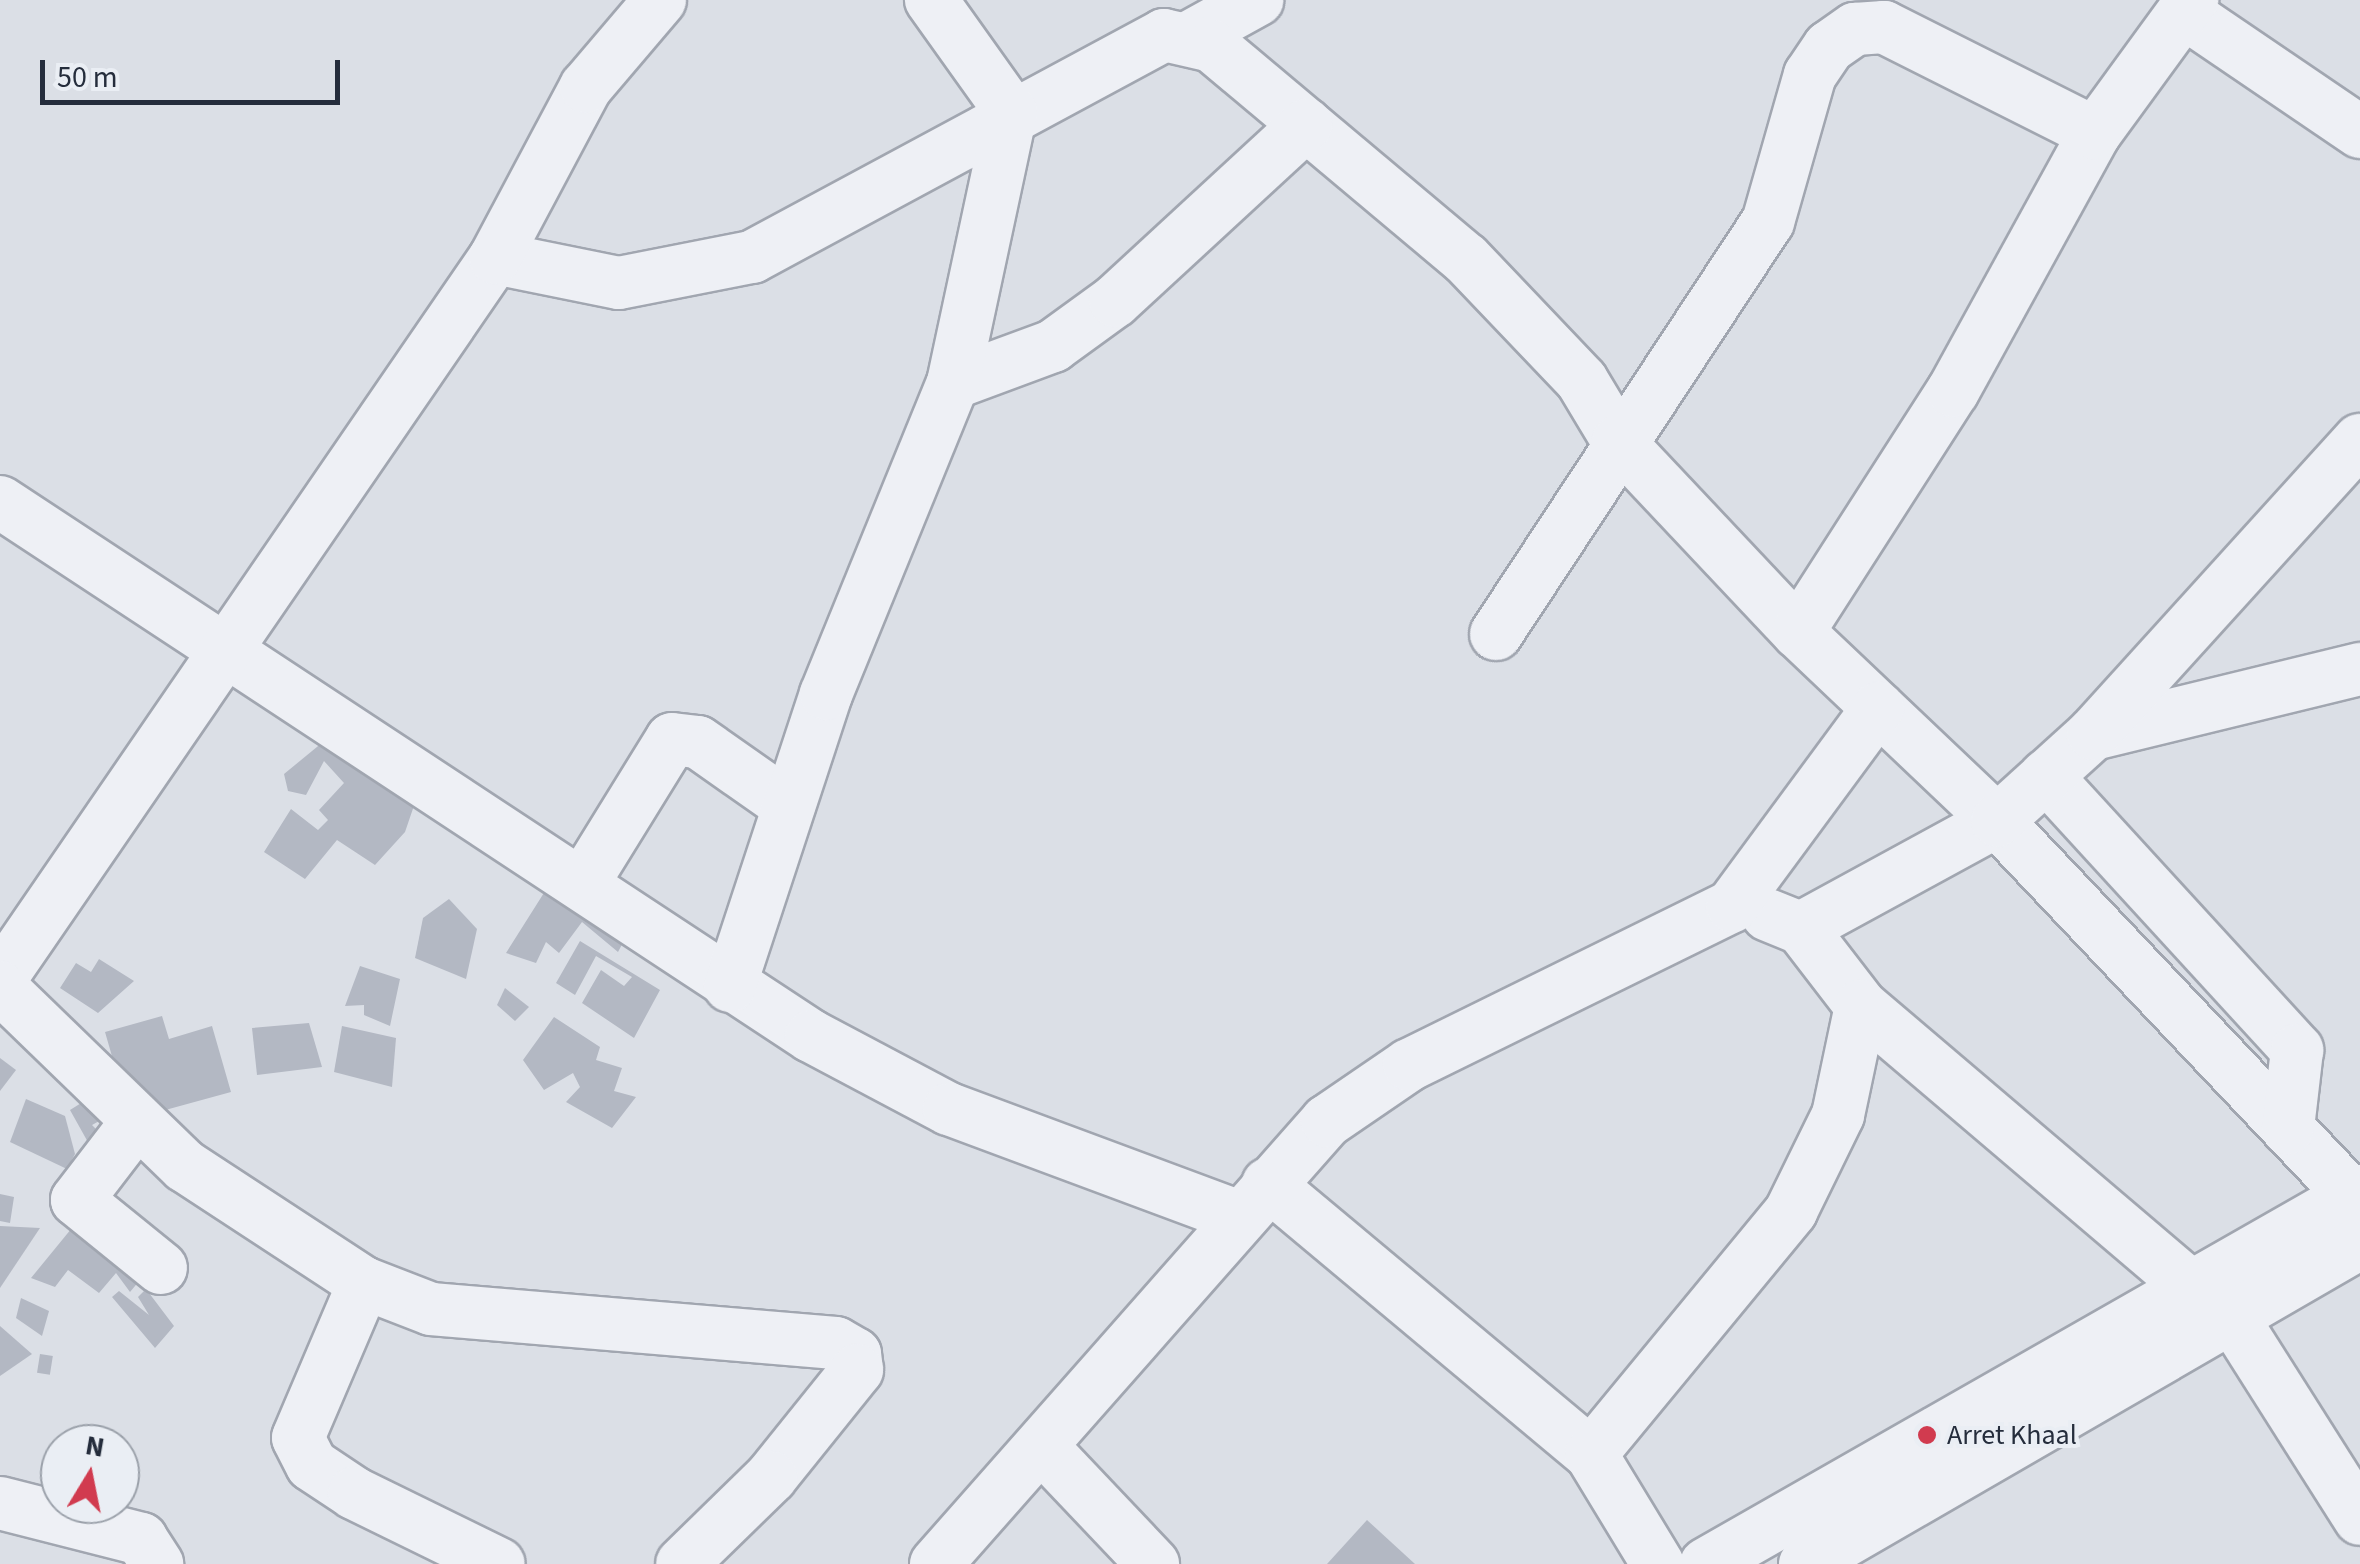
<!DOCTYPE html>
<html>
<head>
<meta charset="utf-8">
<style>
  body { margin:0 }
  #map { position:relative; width:2360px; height:1564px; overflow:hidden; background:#dbdfe6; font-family:"Source Sans 3",sans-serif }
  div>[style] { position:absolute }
  .building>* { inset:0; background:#b3b8c3; transform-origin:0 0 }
  .roads { filter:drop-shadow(2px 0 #a1a6b0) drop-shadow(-2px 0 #a1a6b0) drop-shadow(0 2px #a1a6b0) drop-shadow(0 -2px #a1a6b0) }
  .minor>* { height:52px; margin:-26px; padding:0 26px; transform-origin:26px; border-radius:26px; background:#eef0f5 }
  .dots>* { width:28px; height:28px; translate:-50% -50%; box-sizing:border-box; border:5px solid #eaeef4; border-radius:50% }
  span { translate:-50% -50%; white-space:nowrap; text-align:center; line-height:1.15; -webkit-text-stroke:8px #eaeef4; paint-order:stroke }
  .poi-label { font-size:28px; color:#252d3c }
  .left { translate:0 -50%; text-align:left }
  .north { position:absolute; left:40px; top:1424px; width:100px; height:100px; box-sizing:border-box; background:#eaeef4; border:2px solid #9ba1aa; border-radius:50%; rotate:10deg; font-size:28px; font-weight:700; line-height:40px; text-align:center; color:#252d3c }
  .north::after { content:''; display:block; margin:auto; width:35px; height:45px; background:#d13b4f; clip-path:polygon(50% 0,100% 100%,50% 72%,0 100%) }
  .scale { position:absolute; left:40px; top:60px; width:300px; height:45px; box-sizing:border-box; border:5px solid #252d3c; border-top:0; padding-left:12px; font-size:30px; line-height:35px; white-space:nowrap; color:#252d3c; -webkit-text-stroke:8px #eaeef4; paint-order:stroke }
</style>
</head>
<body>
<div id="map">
  <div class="building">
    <div style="clip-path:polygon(323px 742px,419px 791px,405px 832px,375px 865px,337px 840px,305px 879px,264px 852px,291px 809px,318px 830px,328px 820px,319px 810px,344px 783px,324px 761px,306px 795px,288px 791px,284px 774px)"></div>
    <div style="clip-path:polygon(554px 877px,628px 933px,618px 952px,582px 922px,559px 953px,546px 942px,536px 963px,506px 953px)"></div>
    <div style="clip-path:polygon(449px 899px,477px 929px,466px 979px,415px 958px,423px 918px)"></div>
    <div style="clip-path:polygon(580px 941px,660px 990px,634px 1038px,582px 1003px,601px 970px,624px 986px,632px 977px,596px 956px,575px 995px,556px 983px)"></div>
    <div style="clip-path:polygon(99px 959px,134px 981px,98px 1013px,60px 988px,76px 963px,91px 972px)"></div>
    <div style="clip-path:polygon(360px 966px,400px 979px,390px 1026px,364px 1015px,364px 1005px,345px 1006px)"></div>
    <div style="clip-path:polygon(505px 988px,529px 1007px,515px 1021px,497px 1005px)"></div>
    <div style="clip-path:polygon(162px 1016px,169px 1039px,212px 1026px,231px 1092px,158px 1112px,153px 1098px,140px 1102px,120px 1084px,105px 1032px)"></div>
    <div style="clip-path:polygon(554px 1017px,600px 1047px,596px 1060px,622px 1068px,614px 1091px,636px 1097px,612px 1128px,566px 1102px,580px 1087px,573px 1073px,544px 1090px,523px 1060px)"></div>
    <div style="clip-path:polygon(309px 1023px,322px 1067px,257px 1075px,252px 1028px)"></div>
    <div style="clip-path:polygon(342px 1026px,396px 1038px,392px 1087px,334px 1072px)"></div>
    <div style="clip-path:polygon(0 1058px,16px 1070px,0 1091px)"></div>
    <div style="clip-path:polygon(94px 1095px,110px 1115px,92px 1125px,99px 1132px,89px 1144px,70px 1110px)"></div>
    <div style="clip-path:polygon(26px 1099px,65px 1116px,75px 1154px,67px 1169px,10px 1142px)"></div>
    <div style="clip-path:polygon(0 1194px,14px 1197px,10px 1223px,0 1221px)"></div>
    <div style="clip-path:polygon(76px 1223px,140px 1280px,130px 1292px,116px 1273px,99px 1293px,68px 1270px,55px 1287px,31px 1278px)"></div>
    <div style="clip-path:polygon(0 1226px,40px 1228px,0 1288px)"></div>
    <div style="clip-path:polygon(146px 1289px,174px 1326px,155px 1348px,112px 1297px,119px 1291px,149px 1315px,138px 1297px)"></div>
    <div style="clip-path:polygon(21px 1298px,49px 1311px,42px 1336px,16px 1318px)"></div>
    <div style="clip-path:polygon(0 1326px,32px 1354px,0 1376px)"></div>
    <div style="left:40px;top:1354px;width:13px;height:19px;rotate:9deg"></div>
    <div style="clip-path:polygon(1367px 1520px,1415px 1564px,1327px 1564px)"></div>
  </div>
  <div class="roads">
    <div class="minor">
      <div style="left:2188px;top:15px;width:208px;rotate:34.2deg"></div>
      <div style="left:1190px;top:37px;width:77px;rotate:-28.9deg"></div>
      <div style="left:495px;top:258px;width:126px;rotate:11.4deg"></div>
      <div style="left:619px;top:283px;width:136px;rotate:-11.1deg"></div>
      <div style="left:752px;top:257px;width:468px;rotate:-28.3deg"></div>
      <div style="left:1164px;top:35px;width:49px;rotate:12.9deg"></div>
      <div style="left:1212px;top:46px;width:331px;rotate:40deg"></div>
      <div style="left:1466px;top:259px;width:168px;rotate:46.4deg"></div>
      <div style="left:1582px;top:381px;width:70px;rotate:59deg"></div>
      <div style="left:1618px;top:441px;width:262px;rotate:46.7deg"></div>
      <div style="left:1798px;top:632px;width:274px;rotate:43.5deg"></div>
      <div style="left:1997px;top:821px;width:516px;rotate:46.57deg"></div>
      <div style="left:953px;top:383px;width:107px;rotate:-20.3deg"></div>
      <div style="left:1053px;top:346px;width:77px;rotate:-36deg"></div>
      <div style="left:1115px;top:301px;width:260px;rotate:-42.7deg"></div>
      <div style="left:0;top:502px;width:971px;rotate:33.36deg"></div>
      <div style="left:811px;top:1036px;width:156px;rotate:27.9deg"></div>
      <div style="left:949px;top:1109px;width:310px;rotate:20.4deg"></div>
      <div style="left:1798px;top:632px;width:287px;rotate:-57.3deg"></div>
      <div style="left:1953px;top:391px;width:294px;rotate:-61.2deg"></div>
      <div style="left:2095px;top:133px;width:165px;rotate:-53.9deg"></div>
      <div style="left:1496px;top:634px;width:494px;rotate:-56.6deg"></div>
      <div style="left:1768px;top:222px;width:153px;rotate:-74.1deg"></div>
      <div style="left:1810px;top:75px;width:34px;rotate:-56deg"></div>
      <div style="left:1829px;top:47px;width:32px;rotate:-35deg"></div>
      <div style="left:1855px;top:29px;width:29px;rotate:-4deg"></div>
      <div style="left:1884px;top:27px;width:236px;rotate:26.7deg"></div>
      <div style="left:2093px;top:734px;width:275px;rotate:-13.7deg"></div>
      <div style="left:2046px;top:776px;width:372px;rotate:47.5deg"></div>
      <div style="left:2297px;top:1050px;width:79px;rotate:96.6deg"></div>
      <div style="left:583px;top:883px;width:169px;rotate:-58.3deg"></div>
      <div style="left:672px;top:739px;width:26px;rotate:7deg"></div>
      <div style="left:698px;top:742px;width:111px;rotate:35.1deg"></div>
      <div style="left:1768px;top:915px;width:35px;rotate:22deg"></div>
      <div style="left:1801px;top:928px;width:98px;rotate:52.4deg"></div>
      <div style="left:1861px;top:1006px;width:432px;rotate:40.4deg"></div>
      <div style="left:1801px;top:928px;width:223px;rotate:-28.6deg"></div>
      <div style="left:1997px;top:821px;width:130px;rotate:-42.2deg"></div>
      <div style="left:2093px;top:734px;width:397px;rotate:-47.8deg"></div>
      <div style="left:0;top:979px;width:875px;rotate:-55.53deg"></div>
      <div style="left:495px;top:258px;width:194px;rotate:-62deg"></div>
      <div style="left:586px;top:87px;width:114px;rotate:-49.6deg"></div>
      <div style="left:730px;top:986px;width:307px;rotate:-71.8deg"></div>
      <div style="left:826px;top:694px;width:336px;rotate:-67.8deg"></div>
      <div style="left:953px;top:383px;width:277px;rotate:-77.9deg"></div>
      <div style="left:1011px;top:112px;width:138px;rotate:-125.5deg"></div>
      <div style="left:0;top:987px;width:257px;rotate:44.1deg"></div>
      <div style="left:185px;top:1166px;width:214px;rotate:33.2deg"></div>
      <div style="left:364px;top:1283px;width:72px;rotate:21.2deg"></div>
      <div style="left:431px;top:1309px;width:406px;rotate:4.8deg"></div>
      <div style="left:836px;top:1343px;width:22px;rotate:30deg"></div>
      <div style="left:855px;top:1354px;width:16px;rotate:83deg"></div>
      <div style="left:857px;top:1370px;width:137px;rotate:128.8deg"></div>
      <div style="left:771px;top:1477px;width:124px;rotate:135.7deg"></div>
      <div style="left:136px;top:1123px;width:97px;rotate:127.5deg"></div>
      <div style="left:77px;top:1200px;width:108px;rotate:39deg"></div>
      <div style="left:1268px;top:1184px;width:421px;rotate:39.9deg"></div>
      <div style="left:1591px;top:1454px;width:129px;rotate:58.7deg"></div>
      <div style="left:364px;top:1283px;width:168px;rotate:113.1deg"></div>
      <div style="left:298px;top:1438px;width:30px;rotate:63deg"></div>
      <div style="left:312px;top:1465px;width:50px;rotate:33.7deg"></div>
      <div style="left:354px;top:1493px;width:161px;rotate:26.1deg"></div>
      <div style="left:2232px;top:1317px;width:239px;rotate:57.6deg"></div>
      <div style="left:1043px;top:1448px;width:160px;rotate:46.5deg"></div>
      <div style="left:1591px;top:1454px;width:315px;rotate:-50.5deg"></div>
      <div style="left:1791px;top:1211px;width:107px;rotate:-63.9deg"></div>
      <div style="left:1838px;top:1115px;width:111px;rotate:-78.1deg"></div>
      <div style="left:0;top:1503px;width:146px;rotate:14.3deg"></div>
      <div style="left:141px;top:1539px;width:30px;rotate:57deg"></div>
      <div style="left:936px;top:1564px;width:591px;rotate:-48.57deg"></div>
      <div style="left:1327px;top:1121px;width:99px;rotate:-34.3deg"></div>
      <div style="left:1409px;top:1065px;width:360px;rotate:-26.2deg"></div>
      <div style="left:1732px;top:906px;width:246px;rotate:-53.6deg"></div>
      <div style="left:1706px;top:1564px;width:753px;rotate:-29.7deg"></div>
      <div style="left:1805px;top:1564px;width:641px;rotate:-30.04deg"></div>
    </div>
  </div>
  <div class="dots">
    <div style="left:1927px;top:1435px;background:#d13b4f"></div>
  </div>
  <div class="poi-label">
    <span class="left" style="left:1947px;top:1435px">Arret Khaal</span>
  </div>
  <div class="north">N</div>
  <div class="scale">50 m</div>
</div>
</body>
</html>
